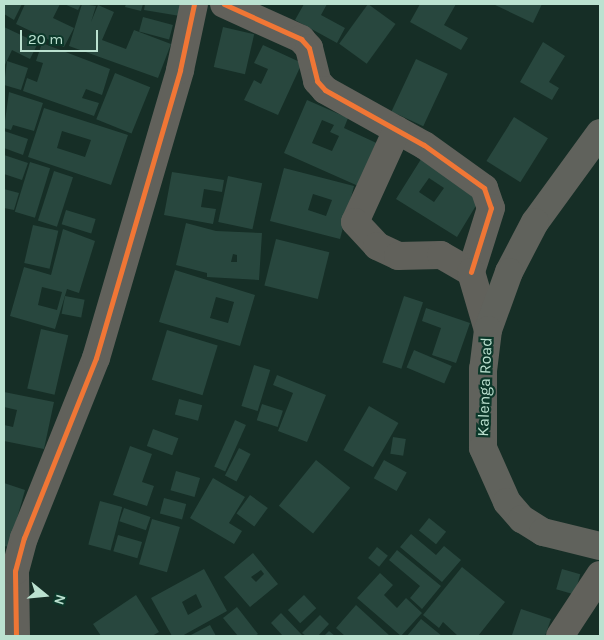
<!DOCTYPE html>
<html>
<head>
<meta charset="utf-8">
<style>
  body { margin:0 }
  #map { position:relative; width:604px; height:640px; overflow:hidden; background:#162e26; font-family:Karla,sans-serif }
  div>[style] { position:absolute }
  .building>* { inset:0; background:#28473e; transform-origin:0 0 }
  .minor>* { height:28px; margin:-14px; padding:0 14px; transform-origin:14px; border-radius:14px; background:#61615b }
  .secondary>* { height:28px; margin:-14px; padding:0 14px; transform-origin:14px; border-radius:14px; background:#60625c }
  .cycleway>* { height:5px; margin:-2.5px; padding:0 2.5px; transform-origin:2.5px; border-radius:2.5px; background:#f07635 }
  span { translate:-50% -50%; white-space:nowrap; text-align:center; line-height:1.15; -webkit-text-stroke:4.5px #0c382a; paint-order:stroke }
  .street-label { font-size:16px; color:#bbe1d0 }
  .frame { position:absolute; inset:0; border:5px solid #bbe1d0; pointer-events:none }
  .north { position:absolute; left:20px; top:570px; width:50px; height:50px; -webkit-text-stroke:4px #0c382a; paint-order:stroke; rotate:107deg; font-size:14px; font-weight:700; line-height:20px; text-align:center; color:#bbe1d0 }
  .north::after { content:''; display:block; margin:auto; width:18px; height:22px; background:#bbe1d0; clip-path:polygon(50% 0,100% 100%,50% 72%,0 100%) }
  .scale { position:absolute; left:20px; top:30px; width:78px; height:22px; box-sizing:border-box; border:2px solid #bbe1d0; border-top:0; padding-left:6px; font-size:15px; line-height:18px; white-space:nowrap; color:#bbe1d0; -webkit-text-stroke:4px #0c382a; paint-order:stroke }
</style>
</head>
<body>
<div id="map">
  <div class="building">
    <div style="clip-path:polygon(4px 4px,22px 4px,14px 20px,4px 14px)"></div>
    <div style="clip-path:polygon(25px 4px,60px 4px,53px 18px,74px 28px,64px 47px,16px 24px)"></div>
    <div style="clip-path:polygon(64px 4px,81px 4px,78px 10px)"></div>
    <div style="clip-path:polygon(82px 4px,96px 6px,91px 22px,98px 5px,114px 12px,102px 40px,126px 49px,134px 30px,171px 44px,158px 78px,69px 46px)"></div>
    <div style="clip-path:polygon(126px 4px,143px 4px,141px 11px,125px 7px)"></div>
    <div style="clip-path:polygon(145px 4px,185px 4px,180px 16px,144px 10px)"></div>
    <div style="clip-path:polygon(304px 4px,327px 4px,321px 15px,345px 28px,337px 43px,295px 20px)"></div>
    <div style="left:368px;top:4px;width:34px;height:49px;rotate:36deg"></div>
    <div style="clip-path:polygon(420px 4px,456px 4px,444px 25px,468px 38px,461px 50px,410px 22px)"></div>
    <div style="clip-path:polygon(493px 4px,542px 4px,533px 23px)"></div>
    <div style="left:143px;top:17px;width:31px;height:15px;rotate:15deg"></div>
    <div style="clip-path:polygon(4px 27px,38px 43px,30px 59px,12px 50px,4px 67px)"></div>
    <div style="left:223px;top:27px;width:32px;height:41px;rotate:13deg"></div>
    <div style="clip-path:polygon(543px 42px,565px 56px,549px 82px,559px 88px,552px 100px,520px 82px)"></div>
    <div style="clip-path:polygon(42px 43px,110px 69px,102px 95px,86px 89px,82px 98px,99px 103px,94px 116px,23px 91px,27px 78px,37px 82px,43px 63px,36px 61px)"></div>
    <div style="clip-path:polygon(263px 45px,302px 63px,278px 115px,244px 100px,254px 80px,261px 84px,268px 69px,254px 63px)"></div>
    <div style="left:416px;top:59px;width:35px;height:58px;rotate:25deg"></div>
    <div style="clip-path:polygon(7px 61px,28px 68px,21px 90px,4px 85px)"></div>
    <div style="left:115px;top:73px;width:38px;height:50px;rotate:22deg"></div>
    <div style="clip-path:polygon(9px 92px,43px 103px,34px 131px,13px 125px,11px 130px,4px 128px)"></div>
    <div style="clip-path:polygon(evenodd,307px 100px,348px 118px,344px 128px,383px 146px,365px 189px,284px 153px,307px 100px,322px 120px,334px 125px,330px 132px,339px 136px,332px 151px,312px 143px,322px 120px)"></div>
    <div style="clip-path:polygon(evenodd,44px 108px,128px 135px,111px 185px,28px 157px,44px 108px,62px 131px,91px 140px,85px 157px,57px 148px,62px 131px)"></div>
    <div style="left:514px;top:117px;width:40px;height:52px;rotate:32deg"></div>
    <div style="clip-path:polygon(4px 131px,28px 139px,23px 155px,4px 148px)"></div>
    <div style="clip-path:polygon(4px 155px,28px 163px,22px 180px,4px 174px)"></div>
    <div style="clip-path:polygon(evenodd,423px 156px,483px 194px,457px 237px,396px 199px,423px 156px,429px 178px,444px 188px,434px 202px,419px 192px,429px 178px)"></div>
    <div style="left:30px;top:162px;width:21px;height:52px;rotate:17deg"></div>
    <div style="clip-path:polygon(evenodd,284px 168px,354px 186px,340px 239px,270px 221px,284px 168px,313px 194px,332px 200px,326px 216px,308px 210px,313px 194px)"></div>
    <div style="left:54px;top:171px;width:20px;height:52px;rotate:18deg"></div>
    <div style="clip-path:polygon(172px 172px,224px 180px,222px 192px,204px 189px,201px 207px,216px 209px,213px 224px,164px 215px)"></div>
    <div style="left:228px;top:176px;width:35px;height:47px;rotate:12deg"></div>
    <div style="clip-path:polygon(4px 189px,19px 193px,14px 210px,4px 208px)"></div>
    <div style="left:66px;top:210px;width:31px;height:15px;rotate:17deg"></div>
    <div style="clip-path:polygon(evenodd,186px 223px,216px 231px,262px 233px,259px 280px,207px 277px,207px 273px,176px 265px,186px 223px,233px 254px,237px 255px,237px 262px,231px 262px,233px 254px)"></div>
    <div style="left:33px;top:225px;width:26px;height:39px;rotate:13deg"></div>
    <div style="clip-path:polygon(evenodd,63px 229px,95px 241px,79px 293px,67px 289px,55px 329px,10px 316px,24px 267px,51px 275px,63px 229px,42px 287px,62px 292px,57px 310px,38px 305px,42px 287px)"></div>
    <div style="left:276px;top:239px;width:55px;height:48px;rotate:14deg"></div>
    <div style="clip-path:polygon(evenodd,175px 270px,255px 295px,240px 346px,159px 322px,175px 270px,216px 297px,234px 302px,228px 323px,210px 318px,216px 297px)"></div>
    <div style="left:65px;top:296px;width:20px;height:18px;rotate:11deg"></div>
    <div style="left:404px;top:296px;width:20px;height:70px;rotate:18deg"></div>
    <div style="clip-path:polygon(426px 308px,470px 323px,456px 363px,432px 355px,441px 328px,422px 321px)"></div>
    <div style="left:41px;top:329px;width:28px;height:61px;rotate:13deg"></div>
    <div style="left:167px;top:330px;width:53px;height:52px;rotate:17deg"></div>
    <div style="left:414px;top:350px;width:41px;height:19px;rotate:23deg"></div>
    <div style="left:254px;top:365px;width:17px;height:43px;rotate:17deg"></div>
    <div style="clip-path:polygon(277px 375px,326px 395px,307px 442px,278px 431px,293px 393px,273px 385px)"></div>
    <div style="clip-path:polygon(4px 392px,54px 402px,44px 449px,4px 441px,4px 425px,13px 427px,17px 410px,4px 407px)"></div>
    <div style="left:179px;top:399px;width:24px;height:16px;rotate:15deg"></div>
    <div style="left:262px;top:404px;width:22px;height:17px;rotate:18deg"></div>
    <div style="left:369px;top:406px;width:34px;height:51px;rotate:30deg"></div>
    <div style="left:235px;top:420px;width:12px;height:51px;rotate:24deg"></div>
    <div style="left:153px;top:429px;width:27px;height:18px;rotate:20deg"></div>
    <div style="left:393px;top:437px;width:13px;height:17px;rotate:9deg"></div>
    <div style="clip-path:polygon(130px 446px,152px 454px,142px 482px,154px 486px,147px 506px,113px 495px)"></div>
    <div style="left:239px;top:448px;width:13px;height:31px;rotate:27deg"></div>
    <div style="left:316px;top:460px;width:44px;height:59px;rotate:39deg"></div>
    <div style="left:384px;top:460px;width:26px;height:21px;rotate:29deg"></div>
    <div style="left:176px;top:471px;width:25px;height:20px;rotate:16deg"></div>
    <div style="clip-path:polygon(213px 478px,245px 497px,229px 523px,242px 531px,234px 544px,190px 518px)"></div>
    <div style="clip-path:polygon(4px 483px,25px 490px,9px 547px,4px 546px)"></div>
    <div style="left:250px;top:495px;width:22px;height:23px;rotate:36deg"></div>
    <div style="left:164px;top:498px;width:23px;height:16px;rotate:15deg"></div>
    <div style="left:100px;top:501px;width:23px;height:45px;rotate:15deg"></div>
    <div style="left:124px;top:508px;width:28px;height:14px;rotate:19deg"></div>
    <div style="left:429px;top:518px;width:22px;height:16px;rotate:39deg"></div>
    <div style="left:152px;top:519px;width:29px;height:47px;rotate:16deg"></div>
    <div style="clip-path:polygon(411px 534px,436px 555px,444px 546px,461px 560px,442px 582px,400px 547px)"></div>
    <div style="left:118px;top:535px;width:25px;height:17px;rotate:16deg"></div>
    <div style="left:377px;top:547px;width:14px;height:14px;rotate:39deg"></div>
    <div style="clip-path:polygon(397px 550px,441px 586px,422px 609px,410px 598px,420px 586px,389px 560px)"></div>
    <div style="clip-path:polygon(evenodd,253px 553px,278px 584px,250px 607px,224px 577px,253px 553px,261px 570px,264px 574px,256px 582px,251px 577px,261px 570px)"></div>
    <div style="clip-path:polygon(462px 567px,505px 602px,478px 636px,458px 636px,443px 622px,439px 628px,423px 615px)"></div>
    <div style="clip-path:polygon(evenodd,204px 569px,227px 611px,182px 636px,172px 636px,151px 598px,204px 569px,196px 594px,202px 607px,188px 615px,182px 602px,196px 594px)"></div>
    <div style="left:562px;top:569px;width:19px;height:21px;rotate:16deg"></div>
    <div style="clip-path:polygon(380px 573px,393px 585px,384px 595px,397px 608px,406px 598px,422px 613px,401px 636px,357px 598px)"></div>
    <div style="clip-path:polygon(136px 595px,159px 632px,152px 636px,101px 636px,93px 624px)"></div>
    <div style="left:304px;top:595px;width:18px;height:22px;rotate:47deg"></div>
    <div style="clip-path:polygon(356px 605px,390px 636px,345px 636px,336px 628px)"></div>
    <div style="clip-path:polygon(237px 607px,258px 634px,255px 636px,238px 636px,223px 618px)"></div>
    <div style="clip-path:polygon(521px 609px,551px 619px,545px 636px,512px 635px)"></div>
    <div style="clip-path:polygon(281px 613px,303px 636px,283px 636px,271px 623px)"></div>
    <div style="clip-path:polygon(320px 615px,329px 624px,318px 636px,306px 636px,302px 633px)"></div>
    <div style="clip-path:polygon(421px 619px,442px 636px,407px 636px)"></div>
    <div style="clip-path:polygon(210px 625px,216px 636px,189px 636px)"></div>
    <div style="clip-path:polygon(329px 631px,335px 636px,324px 636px)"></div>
  </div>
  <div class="minor">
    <div style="left:224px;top:4px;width:85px;rotate:24.4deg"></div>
    <div style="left:301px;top:39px;width:12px;rotate:48deg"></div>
    <div style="left:309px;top:48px;width:34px;rotate:76deg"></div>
    <div style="left:317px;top:81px;width:12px;rotate:48deg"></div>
    <div style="left:325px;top:90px;width:113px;rotate:29.1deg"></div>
    <div style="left:424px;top:145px;width:74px;rotate:35.6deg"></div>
    <div style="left:484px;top:188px;width:21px;rotate:71deg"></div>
    <div style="left:491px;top:208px;width:67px;rotate:107.4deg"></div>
    <div style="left:397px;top:130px;width:101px;rotate:114.5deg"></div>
    <div style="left:355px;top:222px;width:33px;rotate:47deg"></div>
    <div style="left:377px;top:246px;width:23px;rotate:25deg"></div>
    <div style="left:398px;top:256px;width:43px;rotate:-1.3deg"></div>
    <div style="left:441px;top:255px;width:34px;rotate:30deg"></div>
    <div style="left:471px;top:272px;width:60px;rotate:73.7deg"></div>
    <div style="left:16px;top:636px;width:65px;rotate:-90.9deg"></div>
    <div style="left:15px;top:571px;width:34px;rotate:-75deg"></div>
    <div style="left:24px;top:538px;width:194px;rotate:-68.2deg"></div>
    <div style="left:96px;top:358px;width:300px;rotate:-73.7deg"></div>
    <div style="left:180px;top:70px;width:67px;rotate:-78deg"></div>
    <div style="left:560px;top:636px;width:73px;rotate:-56.7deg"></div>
  </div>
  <div class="secondary">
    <div style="left:600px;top:133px;width:110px;rotate:126.1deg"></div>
    <div style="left:535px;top:222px;width:56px;rotate:117.5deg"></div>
    <div style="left:509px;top:272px;width:62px;rotate:109.9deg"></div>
    <div style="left:488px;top:330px;width:39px;rotate:97deg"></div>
    <div style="left:483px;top:369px;width:79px;rotate:90deg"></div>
    <div style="left:483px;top:448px;width:59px;rotate:66deg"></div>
    <div style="left:507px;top:502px;width:23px;rotate:49deg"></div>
    <div style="left:522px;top:519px;width:25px;rotate:32deg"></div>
    <div style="left:543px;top:532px;width:59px;rotate:13.8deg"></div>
  </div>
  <div class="cycleway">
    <div style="left:224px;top:4px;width:85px;rotate:24.4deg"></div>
    <div style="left:301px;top:39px;width:12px;rotate:48deg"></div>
    <div style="left:309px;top:48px;width:34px;rotate:76deg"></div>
    <div style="left:317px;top:81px;width:12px;rotate:48deg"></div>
    <div style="left:325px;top:90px;width:113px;rotate:29.1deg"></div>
    <div style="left:424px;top:145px;width:74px;rotate:35.6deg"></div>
    <div style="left:484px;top:188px;width:21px;rotate:71deg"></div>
    <div style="left:491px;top:208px;width:67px;rotate:107.4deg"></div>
    <div style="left:16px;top:636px;width:65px;rotate:-90.9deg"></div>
    <div style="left:15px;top:571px;width:34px;rotate:-75deg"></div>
    <div style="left:24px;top:538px;width:194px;rotate:-68.2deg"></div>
    <div style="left:96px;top:358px;width:300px;rotate:-73.7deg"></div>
    <div style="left:180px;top:70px;width:67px;rotate:-78deg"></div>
  </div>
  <div class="street-label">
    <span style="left:485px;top:387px;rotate:-88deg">Kalenga Road</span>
  </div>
  <div class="frame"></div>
  <div class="north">N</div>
  <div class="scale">20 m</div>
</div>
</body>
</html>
